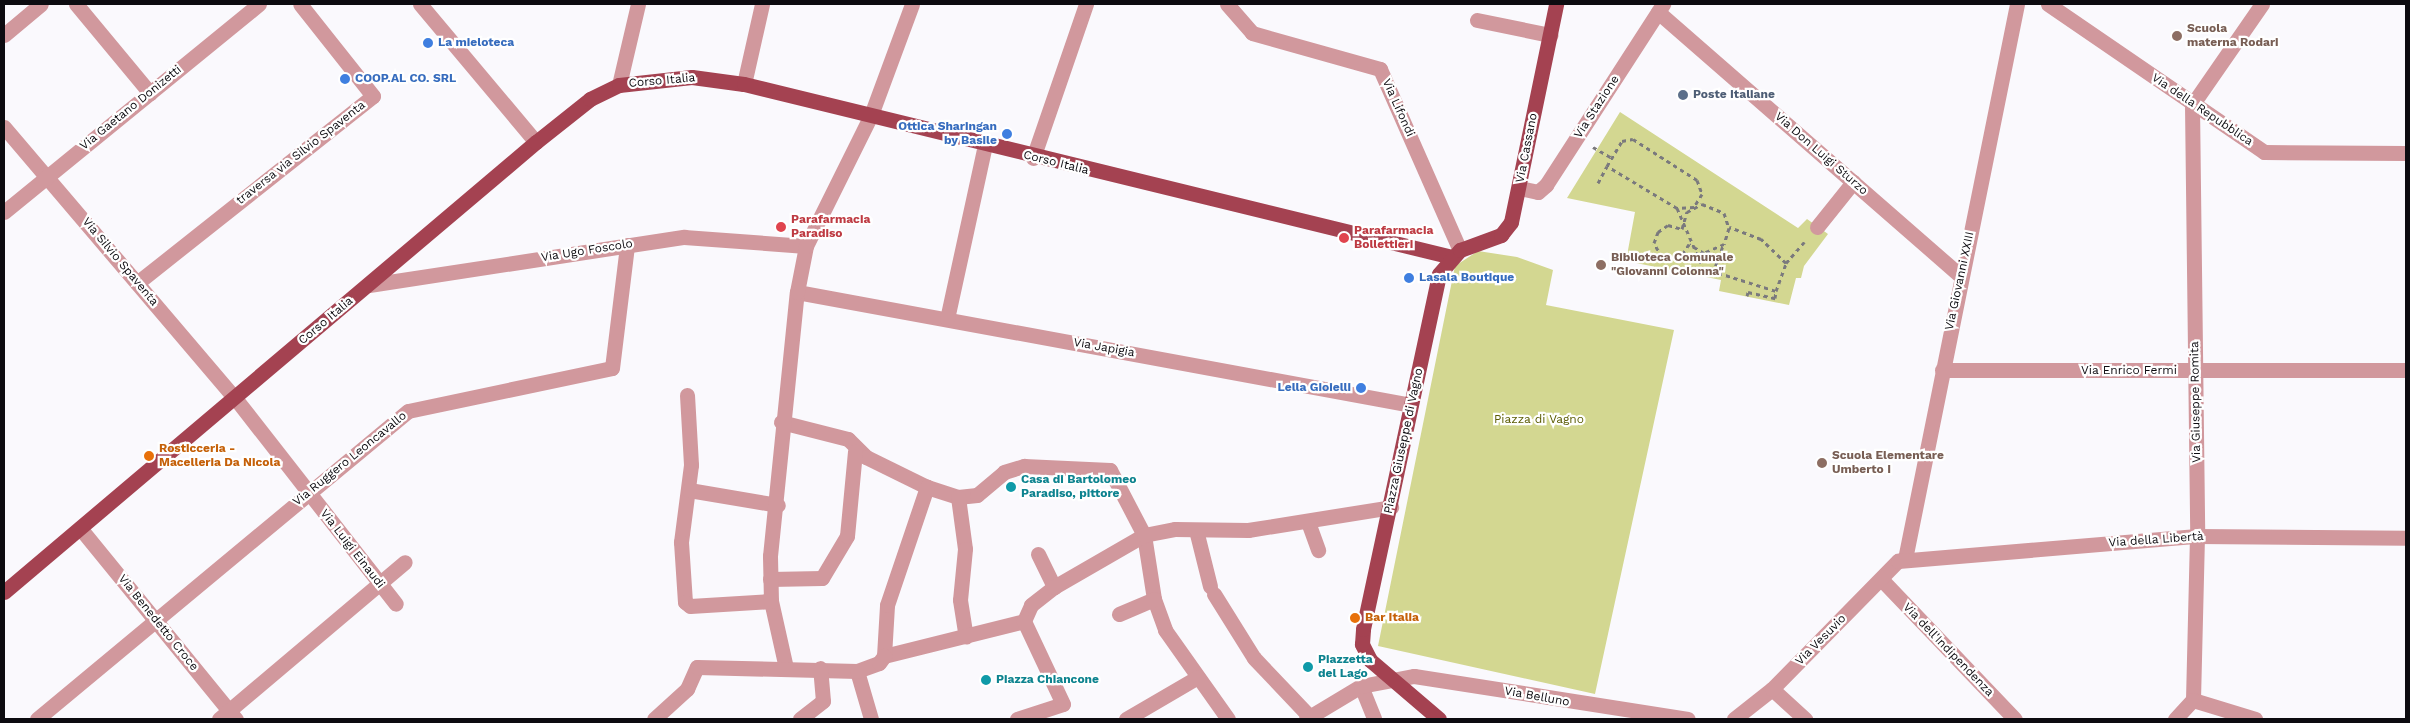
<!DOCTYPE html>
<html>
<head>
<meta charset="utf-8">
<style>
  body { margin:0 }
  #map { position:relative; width:2410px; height:723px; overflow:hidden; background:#faf9fd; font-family:"Work Sans",sans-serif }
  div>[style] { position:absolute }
  .green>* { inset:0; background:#d3d791 }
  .path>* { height:3px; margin-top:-1.5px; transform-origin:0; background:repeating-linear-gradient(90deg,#7a797d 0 4px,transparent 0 8px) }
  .minor>* { height:15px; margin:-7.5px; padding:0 7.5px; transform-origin:7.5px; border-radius:7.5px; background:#d1989d }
  .major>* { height:15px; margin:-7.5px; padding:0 7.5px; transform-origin:7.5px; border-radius:7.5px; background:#a44251 }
  .dots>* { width:14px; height:14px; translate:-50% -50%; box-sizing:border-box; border:2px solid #fff; border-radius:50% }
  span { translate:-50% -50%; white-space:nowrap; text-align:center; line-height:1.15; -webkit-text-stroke:4.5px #fff; paint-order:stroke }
  .education-label { font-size:12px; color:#785e54; font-weight:700 }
  .left { translate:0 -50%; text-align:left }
  .shop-label { font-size:12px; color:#366cbe; font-weight:700 }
  .right { translate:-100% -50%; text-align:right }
  .street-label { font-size:12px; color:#0c0b10 }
  .service-label { font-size:12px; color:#4e5e75; font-weight:700 }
  .health-label { font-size:12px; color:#be3a42; font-weight:700 }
  .park-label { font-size:12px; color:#5a5b03 }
  .food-label { font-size:12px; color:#c56008; font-weight:700 }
  .culture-label { font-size:12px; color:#0d838f; font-weight:700 }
  .frame { position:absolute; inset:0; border:5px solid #0c0b10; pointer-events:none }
</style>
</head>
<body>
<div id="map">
  <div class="green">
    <div style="clip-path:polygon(1620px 112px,1798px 228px,1807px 219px,1828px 234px,1804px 266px,1801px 278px,1796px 278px,1789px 305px,1719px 291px,1721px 280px,1626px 261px,1635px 212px,1567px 198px)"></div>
    <div style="clip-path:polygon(1478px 251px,1517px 257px,1553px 270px,1546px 305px,1674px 330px,1595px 694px,1378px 646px,1455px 266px)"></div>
  </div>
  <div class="path">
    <div style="left:1633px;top:139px;width:76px;rotate:32.6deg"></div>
    <div style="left:1697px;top:180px;width:15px;rotate:70deg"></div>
    <div style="left:1702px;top:194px;width:15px;rotate:122deg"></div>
    <div style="left:1694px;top:207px;width:17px;rotate:177deg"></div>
    <div style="left:1677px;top:208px;width:82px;rotate:-149deg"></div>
    <div style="left:1607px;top:166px;width:29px;rotate:-59deg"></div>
    <div style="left:1622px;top:141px;width:11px;rotate:-10deg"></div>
    <div style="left:1593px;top:147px;width:22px;rotate:30deg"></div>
    <div style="left:1598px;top:183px;width:19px;rotate:-62deg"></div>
    <div style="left:1702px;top:204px;width:24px;rotate:22deg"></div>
    <div style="left:1724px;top:213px;width:16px;rotate:72deg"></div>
    <div style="left:1729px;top:228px;width:17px;rotate:107deg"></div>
    <div style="left:1724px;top:244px;width:22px;rotate:156deg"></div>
    <div style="left:1704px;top:253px;width:17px;rotate:-149deg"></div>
    <div style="left:1689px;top:244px;width:19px;rotate:122deg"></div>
    <div style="left:1679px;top:260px;width:17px;rotate:-170deg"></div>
    <div style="left:1662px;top:257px;width:16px;rotate:-120deg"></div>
    <div style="left:1654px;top:243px;width:12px;rotate:-70deg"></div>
    <div style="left:1658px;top:232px;width:12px;rotate:-35deg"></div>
    <div style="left:1668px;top:225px;width:15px;rotate:16deg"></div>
    <div style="left:1682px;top:229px;width:18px;rotate:-74deg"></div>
    <div style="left:1687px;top:212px;width:17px;rotate:-28deg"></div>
    <div style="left:1677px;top:208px;width:65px;rotate:66.6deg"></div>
    <div style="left:1703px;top:268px;width:77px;rotate:17.5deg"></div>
    <div style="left:1776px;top:291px;width:30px;rotate:-70deg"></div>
    <div style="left:1786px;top:263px;width:35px;rotate:-136deg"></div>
    <div style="left:1761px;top:239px;width:34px;rotate:-159deg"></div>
    <div style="left:1786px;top:263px;width:28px;rotate:-49deg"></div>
    <div style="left:1713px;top:273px;width:30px;rotate:-70deg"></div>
    <div style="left:1747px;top:296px;width:4px;rotate:-76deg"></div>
    <div style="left:1748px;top:292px;width:28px;rotate:13deg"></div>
    <div style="left:1775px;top:298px;width:7px;rotate:-82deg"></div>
  </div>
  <div class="minor">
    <div style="left:76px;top:4px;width:116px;rotate:50.3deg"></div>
    <div style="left:420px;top:4px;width:180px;rotate:50deg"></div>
    <div style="left:1227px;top:4px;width:38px;rotate:49deg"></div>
    <div style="left:1252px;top:33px;width:133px;rotate:15.7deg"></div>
    <div style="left:1380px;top:69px;width:198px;rotate:66.2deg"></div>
    <div style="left:2048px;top:4px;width:262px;rotate:34.4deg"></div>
    <div style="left:2264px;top:152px;width:142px;rotate:0.4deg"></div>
    <div style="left:1658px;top:12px;width:402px;rotate:41.1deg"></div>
    <div style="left:1477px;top:20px;width:75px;rotate:11.6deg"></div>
    <div style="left:4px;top:35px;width:48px;rotate:-40deg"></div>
    <div style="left:744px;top:84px;width:82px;rotate:-77.3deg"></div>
    <div style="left:619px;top:85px;width:83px;rotate:-76.8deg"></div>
    <div style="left:2192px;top:105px;width:431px;rotate:89.3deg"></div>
    <div style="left:2197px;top:536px;width:164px;rotate:91.4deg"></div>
    <div style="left:2192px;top:105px;width:123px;rotate:-55.3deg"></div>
    <div style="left:4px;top:127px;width:356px;rotate:49.6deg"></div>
    <div style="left:235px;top:398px;width:261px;rotate:52deg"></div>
    <div style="left:1033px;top:158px;width:163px;rotate:-71deg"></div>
    <div style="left:1519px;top:188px;width:19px;rotate:12deg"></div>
    <div style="left:1538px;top:192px;width:11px;rotate:-41deg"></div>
    <div style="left:1546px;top:185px;width:216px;rotate:-57.1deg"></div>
    <div style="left:4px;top:212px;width:329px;rotate:-39.2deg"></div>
    <div style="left:1817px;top:227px;width:58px;rotate:-51.3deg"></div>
    <div style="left:137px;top:283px;width:301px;rotate:-38.4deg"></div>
    <div style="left:373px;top:96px;width:117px;rotate:-128.4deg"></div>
    <div style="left:369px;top:285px;width:319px;rotate:-8.7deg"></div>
    <div style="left:684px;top:237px;width:122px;rotate:4.2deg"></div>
    <div style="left:797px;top:292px;width:624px;rotate:10.43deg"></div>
    <div style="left:947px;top:319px;width:178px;rotate:-77.7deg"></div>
    <div style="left:1942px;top:370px;width:464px"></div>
    <div style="left:687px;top:395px;width:70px;rotate:86.7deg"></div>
    <div style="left:691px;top:465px;width:78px;rotate:97.4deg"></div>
    <div style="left:681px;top:542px;width:60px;rotate:86.2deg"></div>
    <div style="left:685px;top:602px;width:6px;rotate:39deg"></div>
    <div style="left:690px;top:606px;width:81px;rotate:-3.5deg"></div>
    <div style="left:781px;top:422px;width:69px;rotate:14.2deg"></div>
    <div style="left:848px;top:439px;width:25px;rotate:45deg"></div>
    <div style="left:866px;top:457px;width:68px;rotate:26.2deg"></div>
    <div style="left:927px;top:487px;width:33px;rotate:18deg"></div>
    <div style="left:958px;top:497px;width:19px;rotate:-6deg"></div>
    <div style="left:977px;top:495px;width:35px;rotate:-40deg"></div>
    <div style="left:1004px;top:472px;width:21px;rotate:-17deg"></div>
    <div style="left:1024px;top:466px;width:86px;rotate:2.7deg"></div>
    <div style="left:1110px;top:470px;width:73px;rotate:62.4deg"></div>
    <div style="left:1144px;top:535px;width:65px;rotate:81.1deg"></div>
    <div style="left:1154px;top:599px;width:33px;rotate:70deg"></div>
    <div style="left:1165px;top:630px;width:109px;rotate:54.7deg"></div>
    <div style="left:689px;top:490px;width:90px;rotate:9.6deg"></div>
    <div style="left:958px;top:497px;width:52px;rotate:82.3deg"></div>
    <div style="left:965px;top:549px;width:51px;rotate:95.6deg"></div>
    <div style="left:960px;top:600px;width:37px;rotate:81deg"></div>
    <div style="left:1308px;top:522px;width:30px;rotate:70deg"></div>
    <div style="left:80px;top:528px;width:247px;rotate:50.8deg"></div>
    <div style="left:1196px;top:530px;width:58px;rotate:76deg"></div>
    <div style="left:1038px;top:554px;width:37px;rotate:64deg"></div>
    <div style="left:1905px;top:559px;width:566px;rotate:-78.59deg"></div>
    <div style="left:770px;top:579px;width:52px;rotate:-1.1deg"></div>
    <div style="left:822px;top:578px;width:49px;rotate:-59.2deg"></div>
    <div style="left:847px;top:536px;width:85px;rotate:-84.6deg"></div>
    <div style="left:1882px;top:580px;width:192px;rotate:46.3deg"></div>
    <div style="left:1214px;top:594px;width:75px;rotate:58deg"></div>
    <div style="left:1254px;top:658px;width:81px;rotate:46.5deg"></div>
    <div style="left:1119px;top:614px;width:38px;rotate:-23deg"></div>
    <div style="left:884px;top:656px;width:144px;rotate:-14deg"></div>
    <div style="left:1024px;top:621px;width:17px;rotate:-66deg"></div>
    <div style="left:1031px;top:605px;width:29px;rotate:-38deg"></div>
    <div style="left:1054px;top:587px;width:104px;rotate:-30deg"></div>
    <div style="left:1144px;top:535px;width:32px;rotate:-11deg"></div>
    <div style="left:1175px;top:529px;width:73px;rotate:0.8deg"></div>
    <div style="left:1248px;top:530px;width:145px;rotate:-9.1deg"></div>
    <div style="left:884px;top:656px;width:51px;rotate:-86.6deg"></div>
    <div style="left:887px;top:605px;width:125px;rotate:-71.3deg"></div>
    <div style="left:786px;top:668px;width:69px;rotate:-102.6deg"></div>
    <div style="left:771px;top:601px;width:45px;rotate:-91.3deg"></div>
    <div style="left:770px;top:556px;width:265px;rotate:-84.2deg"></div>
    <div style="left:797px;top:292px;width:47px;rotate:-78.9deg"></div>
    <div style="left:806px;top:246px;width:146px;rotate:-63.6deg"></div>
    <div style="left:871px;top:115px;width:118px;rotate:-69.7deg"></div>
    <div style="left:857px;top:671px;width:50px;rotate:73.7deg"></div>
    <div style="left:1361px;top:686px;width:35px;rotate:68deg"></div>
    <div style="left:1772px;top:689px;width:45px;rotate:42.3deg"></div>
    <div style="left:2193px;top:700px;width:65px;rotate:17deg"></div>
    <div style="left:37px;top:719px;width:482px;rotate:-39.7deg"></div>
    <div style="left:408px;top:411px;width:208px;rotate:-11.9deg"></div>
    <div style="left:612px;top:368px;width:124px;rotate:-83deg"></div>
    <div style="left:219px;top:719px;width:243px;rotate:-40.2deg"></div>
    <div style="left:654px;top:719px;width:45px;rotate:-42.3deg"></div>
    <div style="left:687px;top:689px;width:24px;rotate:-66deg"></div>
    <div style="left:697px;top:667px;width:160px;rotate:1.4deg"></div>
    <div style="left:857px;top:671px;width:23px;rotate:-20deg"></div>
    <div style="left:879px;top:663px;width:9px;rotate:-54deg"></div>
    <div style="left:800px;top:719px;width:29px;rotate:-38deg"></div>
    <div style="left:823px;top:701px;width:33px;rotate:-95deg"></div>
    <div style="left:1017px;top:719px;width:48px;rotate:-18.1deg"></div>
    <div style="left:1063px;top:704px;width:92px;rotate:-115.2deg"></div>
    <div style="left:1126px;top:719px;width:83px;rotate:-30.3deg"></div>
    <div style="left:1306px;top:719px;width:64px;rotate:-31deg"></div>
    <div style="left:1361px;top:686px;width:54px;rotate:-10.7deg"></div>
    <div style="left:1414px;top:676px;width:277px;rotate:8.9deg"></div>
    <div style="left:1734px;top:719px;width:48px;rotate:-38.3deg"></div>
    <div style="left:1772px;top:689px;width:180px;rotate:-45.5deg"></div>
    <div style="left:1898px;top:561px;width:300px;rotate:-4.8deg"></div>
    <div style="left:2197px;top:536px;width:209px;rotate:0.5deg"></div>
    <div style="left:2175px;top:719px;width:26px;rotate:-47deg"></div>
  </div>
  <div class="major">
    <div style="left:4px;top:592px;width:697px;rotate:-40.23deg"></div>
    <div style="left:536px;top:142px;width:69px;rotate:-38.5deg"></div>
    <div style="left:590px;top:99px;width:32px;rotate:-26deg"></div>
    <div style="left:619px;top:85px;width:73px;rotate:-6.3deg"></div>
    <div style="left:692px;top:77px;width:52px;rotate:7.7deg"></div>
    <div style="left:744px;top:84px;width:729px;rotate:13.73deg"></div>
    <div style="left:1439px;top:719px;width:91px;rotate:-139.5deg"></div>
    <div style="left:1370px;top:660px;width:18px;rotate:-117deg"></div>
    <div style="left:1362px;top:644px;width:15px;rotate:-86deg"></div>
    <div style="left:1363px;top:629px;width:363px;rotate:-77.9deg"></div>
    <div style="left:1439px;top:274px;width:32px;rotate:-49deg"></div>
    <div style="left:1460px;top:250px;width:44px;rotate:-20.1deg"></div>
    <div style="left:1501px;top:235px;width:16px;rotate:-52deg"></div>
    <div style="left:1511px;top:222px;width:223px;rotate:-78.3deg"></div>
  </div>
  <div class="dots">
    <div style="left:2177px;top:36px;background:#8d6e63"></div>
    <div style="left:428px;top:43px;background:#3f7fe0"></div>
    <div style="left:345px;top:79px;background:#3f7fe0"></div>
    <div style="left:1683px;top:95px;background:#5c6f8a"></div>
    <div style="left:1007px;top:134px;background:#3f7fe0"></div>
    <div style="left:781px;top:227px;background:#e0444e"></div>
    <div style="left:1344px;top:238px;background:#e0444e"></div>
    <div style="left:1601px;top:265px;background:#8d6e63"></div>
    <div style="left:1409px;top:278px;background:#3f7fe0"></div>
    <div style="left:1361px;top:388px;background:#3f7fe0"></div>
    <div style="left:149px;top:456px;background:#e8710a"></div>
    <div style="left:1822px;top:463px;background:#8d6e63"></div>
    <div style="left:1011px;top:487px;background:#0f9aa8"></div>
    <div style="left:1355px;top:618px;background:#e8710a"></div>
    <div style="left:1308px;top:667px;background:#0f9aa8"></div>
    <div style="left:986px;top:680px;background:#0f9aa8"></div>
  </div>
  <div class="education-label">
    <span class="left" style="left:2187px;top:36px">Scuola<br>materna Rodari</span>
    <span class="left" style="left:1611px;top:265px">Biblioteca Comunale<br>"Giovanni Colonna"</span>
    <span class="left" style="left:1832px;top:463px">Scuola Elementare<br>Umberto I</span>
  </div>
  <div class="shop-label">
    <span class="left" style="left:438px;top:43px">La mieloteca</span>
    <span class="left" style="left:355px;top:79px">COOP.AL CO. SRL</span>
    <span class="right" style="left:997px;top:134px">Ottica Sharingan<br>by Basile</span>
    <span class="left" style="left:1419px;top:278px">Lasala Boutique</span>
    <span class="right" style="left:1351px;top:388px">Lella Gioielli</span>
  </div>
  <div class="street-label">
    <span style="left:662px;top:81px;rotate:-5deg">Corso Italia</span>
    <span style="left:1597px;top:107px;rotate:-57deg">Via Stazione</span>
    <span style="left:131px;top:108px;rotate:-39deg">Via Gaetano Donizetti</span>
    <span style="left:1398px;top:108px;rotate:66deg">Via Lifondi</span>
    <span style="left:2202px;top:110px;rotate:34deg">Via della Repubblica</span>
    <span style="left:1527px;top:148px;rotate:-79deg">Via Cassano</span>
    <span style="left:301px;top:153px;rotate:-38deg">traversa via Silvio Spaventa</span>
    <span style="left:1821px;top:154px;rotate:41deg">Via Don Luigi Sturzo</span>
    <span style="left:1056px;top:163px;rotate:14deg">Corso Italia</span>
    <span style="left:587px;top:251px;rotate:-9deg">Via Ugo Foscolo</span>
    <span style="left:120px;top:262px;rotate:50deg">Via Silvio Spaventa</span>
    <span style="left:1960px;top:281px;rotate:-78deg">Via Giovanni XXIII</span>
    <span style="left:326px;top:321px;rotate:-40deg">Corso Italia</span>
    <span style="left:1104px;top:348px;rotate:10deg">Via Japigia</span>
    <span style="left:2129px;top:371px">Via Enrico Fermi</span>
    <span style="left:2196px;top:402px;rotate:-91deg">Via Giuseppe Romita</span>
    <span style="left:1404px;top:441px;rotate:-78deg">Piazza Giuseppe di Vagno</span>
    <span style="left:350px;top:459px;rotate:-39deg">Via Ruggero Leoncavallo</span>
    <span style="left:2156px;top:540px;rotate:-4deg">Via della Libertà</span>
    <span style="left:352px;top:549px;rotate:52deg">Via Luigi Einaudi</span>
    <span style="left:158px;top:623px;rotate:51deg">Via Benedetto Croce</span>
    <span style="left:1821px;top:640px;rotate:-45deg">Via Vesuvio</span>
    <span style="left:1948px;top:650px;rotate:46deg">Via dell'Indipendenza</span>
    <span style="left:1537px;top:697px;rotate:10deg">Via Belluno</span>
  </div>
  <div class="service-label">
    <span class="left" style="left:1693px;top:95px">Poste Italiane</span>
  </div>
  <div class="health-label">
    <span class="left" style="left:791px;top:227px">Parafarmacia<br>Paradiso</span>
    <span class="left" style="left:1354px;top:238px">Parafarmacia<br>Bollettieri</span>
  </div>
  <div class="park-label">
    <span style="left:1539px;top:420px">Piazza di Vagno</span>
  </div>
  <div class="food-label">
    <span class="left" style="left:159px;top:456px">Rosticceria -<br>Macelleria Da Nicola</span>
    <span class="left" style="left:1365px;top:618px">Bar Italia</span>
  </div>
  <div class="culture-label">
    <span class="left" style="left:1021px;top:487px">Casa di Bartolomeo<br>Paradiso, pittore</span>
    <span class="left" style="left:1318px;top:667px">Piazzetta<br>del Lago</span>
    <span class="left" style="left:996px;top:680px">Piazza Chiancone</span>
  </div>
  <div class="frame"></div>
</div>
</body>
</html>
